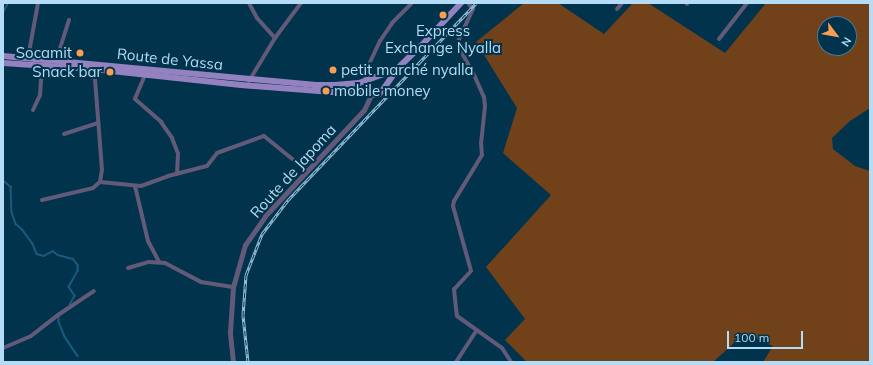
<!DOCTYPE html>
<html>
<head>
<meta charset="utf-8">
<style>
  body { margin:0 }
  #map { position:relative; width:873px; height:365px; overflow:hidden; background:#02334c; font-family:Mulish,sans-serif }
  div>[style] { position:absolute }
  .green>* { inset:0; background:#714119 }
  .stream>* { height:1.5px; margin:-0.75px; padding:0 0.75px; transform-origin:0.75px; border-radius:0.75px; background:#1a5a7d }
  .minor>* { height:4px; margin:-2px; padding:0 2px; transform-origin:2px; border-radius:2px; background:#625a78 }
  .tertiary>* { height:5px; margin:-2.5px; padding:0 2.5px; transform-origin:2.5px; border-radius:2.5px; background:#625a78 }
  .primary>* { height:6px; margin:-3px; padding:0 3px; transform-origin:3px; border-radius:3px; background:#9482c0 }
  .rail>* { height:3px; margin-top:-1.5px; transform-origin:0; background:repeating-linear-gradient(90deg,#02334c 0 4.5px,#97c0da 0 9px); box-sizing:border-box; border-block:1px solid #97c0da }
  .dots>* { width:11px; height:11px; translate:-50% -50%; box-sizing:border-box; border:2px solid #02334c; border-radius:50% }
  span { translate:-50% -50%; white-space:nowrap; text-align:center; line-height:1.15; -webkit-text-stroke:4px #02334c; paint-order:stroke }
  .poi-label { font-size:15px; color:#b5dcf6 }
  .right { translate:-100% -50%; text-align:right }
  .left { translate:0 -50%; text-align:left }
  .street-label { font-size:15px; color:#b5dcf6 }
  .frame { position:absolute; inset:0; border:4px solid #b5dcf6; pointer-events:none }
  .north { position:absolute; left:817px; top:16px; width:40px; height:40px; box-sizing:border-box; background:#02334c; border:1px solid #4a7790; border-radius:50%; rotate:122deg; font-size:11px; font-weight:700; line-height:16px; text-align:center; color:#b5dcf6 }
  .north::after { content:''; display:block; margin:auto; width:14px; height:18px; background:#fc9e52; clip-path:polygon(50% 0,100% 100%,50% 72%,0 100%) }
  .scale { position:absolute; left:727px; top:331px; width:76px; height:18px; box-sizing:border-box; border:2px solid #b5dcf6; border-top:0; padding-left:5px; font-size:12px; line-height:14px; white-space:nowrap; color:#b5dcf6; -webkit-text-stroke:3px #02334c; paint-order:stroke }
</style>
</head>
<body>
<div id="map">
  <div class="green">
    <div style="clip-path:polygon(evenodd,524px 3px,558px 3px,604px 34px,633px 3px,648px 3px,725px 53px,766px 3px,870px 3px,870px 108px,850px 121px,832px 138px,833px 149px,855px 166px,870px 171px,870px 362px,763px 362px,773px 346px,745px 333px,713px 362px,527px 362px,505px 340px,525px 319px,486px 267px,551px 195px,503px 153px,517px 108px,476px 42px,524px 3px,825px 24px,849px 24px,849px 48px,825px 48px,825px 24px)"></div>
  </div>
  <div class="stream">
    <div style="left:3px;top:13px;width:11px;rotate:-63deg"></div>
    <div style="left:3px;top:180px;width:11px;rotate:41deg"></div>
    <div style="left:11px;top:187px;width:25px;rotate:88deg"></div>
    <div style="left:12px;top:212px;width:13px;rotate:72deg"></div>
    <div style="left:16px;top:224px;width:8px;rotate:40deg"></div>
    <div style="left:22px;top:229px;width:19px;rotate:54deg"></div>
    <div style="left:33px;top:244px;width:11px;rotate:68deg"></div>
    <div style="left:37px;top:254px;width:7px;rotate:16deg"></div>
    <div style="left:44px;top:256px;width:10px;rotate:-29deg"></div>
    <div style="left:53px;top:251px;width:6px;rotate:39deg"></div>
    <div style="left:58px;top:255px;width:16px;rotate:15deg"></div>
    <div style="left:73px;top:259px;width:8px;rotate:50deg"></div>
    <div style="left:78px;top:265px;width:6px;rotate:90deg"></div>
    <div style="left:78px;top:271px;width:18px;rotate:119deg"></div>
    <div style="left:69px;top:287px;width:11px;rotate:56deg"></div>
    <div style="left:75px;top:296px;width:10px;rotate:119deg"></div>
    <div style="left:59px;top:315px;width:7px;rotate:90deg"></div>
    <div style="left:59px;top:322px;width:16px;rotate:68deg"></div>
    <div style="left:65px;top:337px;width:23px;rotate:56deg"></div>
  </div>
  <div class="minor">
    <div style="left:249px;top:3px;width:17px;rotate:62deg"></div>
    <div style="left:257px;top:18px;width:27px;rotate:48deg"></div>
    <div style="left:468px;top:3px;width:8px;rotate:50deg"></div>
    <div style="left:473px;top:9px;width:33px;rotate:115deg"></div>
    <div style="left:459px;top:39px;width:7px;rotate:98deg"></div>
    <div style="left:458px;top:46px;width:35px;rotate:61deg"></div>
    <div style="left:475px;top:77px;width:22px;rotate:66deg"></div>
    <div style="left:484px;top:97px;width:9px;rotate:84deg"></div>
    <div style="left:485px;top:106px;width:36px;rotate:96deg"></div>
    <div style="left:481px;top:142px;width:13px;rotate:86deg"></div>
    <div style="left:482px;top:155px;width:54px;rotate:121.3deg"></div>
    <div style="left:454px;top:201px;width:5px;rotate:101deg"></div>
    <div style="left:453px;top:206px;width:67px;rotate:74.5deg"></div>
    <div style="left:471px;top:271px;width:25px;rotate:133deg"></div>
    <div style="left:454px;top:289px;width:27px;rotate:84deg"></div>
    <div style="left:457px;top:316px;width:55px;rotate:35.4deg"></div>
    <div style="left:502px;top:348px;width:17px;rotate:57deg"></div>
    <div style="left:687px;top:4px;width:1px;rotate:-90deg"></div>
    <div style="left:617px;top:9px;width:8px;rotate:-50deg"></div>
    <div style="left:719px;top:39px;width:46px;rotate:-52.1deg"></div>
    <div style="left:28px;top:58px;width:56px;rotate:-79.7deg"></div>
    <div style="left:56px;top:61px;width:43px;rotate:-72.4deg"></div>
    <div style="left:145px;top:75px;width:26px;rotate:113deg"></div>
    <div style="left:135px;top:99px;width:35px;rotate:41deg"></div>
    <div style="left:161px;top:122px;width:19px;rotate:55deg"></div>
    <div style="left:172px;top:138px;width:17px;rotate:69deg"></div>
    <div style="left:178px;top:154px;width:20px;rotate:93deg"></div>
    <div style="left:366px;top:80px;width:7px;rotate:-98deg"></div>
    <div style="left:365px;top:73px;width:35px;rotate:-65deg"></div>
    <div style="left:380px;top:41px;width:22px;rotate:-56deg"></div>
    <div style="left:392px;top:23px;width:28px;rotate:-45deg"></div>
    <div style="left:249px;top:81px;width:50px;rotate:-58.8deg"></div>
    <div style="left:275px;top:38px;width:44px;rotate:-53.4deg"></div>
    <div style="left:33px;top:110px;width:17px;rotate:-65deg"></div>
    <div style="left:40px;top:95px;width:31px;rotate:-86deg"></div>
    <div style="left:64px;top:134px;width:36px;rotate:-18deg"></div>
    <div style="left:100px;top:182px;width:41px;rotate:5.6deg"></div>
    <div style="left:141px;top:186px;width:29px;rotate:-20deg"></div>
    <div style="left:168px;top:176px;width:40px;rotate:-14.4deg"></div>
    <div style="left:207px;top:166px;width:16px;rotate:-52deg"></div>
    <div style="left:217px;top:153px;width:50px;rotate:-19.9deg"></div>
    <div style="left:264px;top:136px;width:55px;rotate:39.1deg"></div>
    <div style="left:135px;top:186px;width:57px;rotate:76.7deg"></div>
    <div style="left:148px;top:241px;width:24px;rotate:62deg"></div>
    <div style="left:42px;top:200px;width:52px;rotate:-13.2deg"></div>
    <div style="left:93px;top:188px;width:9px;rotate:-41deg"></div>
    <div style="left:100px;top:182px;width:12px;rotate:-81deg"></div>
    <div style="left:102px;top:170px;width:103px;rotate:-94.4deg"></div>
    <div style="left:128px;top:268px;width:22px;rotate:-16deg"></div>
    <div style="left:149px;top:262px;width:16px;rotate:4deg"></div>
    <div style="left:165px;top:263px;width:41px;rotate:27.8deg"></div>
    <div style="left:201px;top:282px;width:32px;rotate:9deg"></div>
    <div style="left:3px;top:348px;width:30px;rotate:-23deg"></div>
    <div style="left:31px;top:336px;width:34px;rotate:-38deg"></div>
    <div style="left:58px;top:315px;width:43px;rotate:-33.7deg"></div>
    <div style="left:456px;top:362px;width:37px;rotate:-57deg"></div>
  </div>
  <div class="tertiary">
    <div style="left:233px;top:362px;width:30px;rotate:-96deg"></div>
    <div style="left:230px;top:332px;width:45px;rotate:-86.2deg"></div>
    <div style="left:233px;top:287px;width:44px;rotate:-74.1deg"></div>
    <div style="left:245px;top:245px;width:35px;rotate:-55deg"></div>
    <div style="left:265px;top:216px;width:145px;rotate:-47deg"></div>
    <div style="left:364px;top:110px;width:17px;rotate:-65deg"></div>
    <div style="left:371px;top:95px;width:16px;rotate:-108deg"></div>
  </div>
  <div class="primary">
    <div style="left:3px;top:56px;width:312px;rotate:5.3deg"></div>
    <div style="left:314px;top:85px;width:21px"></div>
    <div style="left:335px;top:85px;width:24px;rotate:-5deg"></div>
    <div style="left:359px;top:83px;width:27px;rotate:-20deg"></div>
    <div style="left:384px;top:74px;width:15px;rotate:-23deg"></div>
    <div style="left:398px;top:68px;width:32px;rotate:-44deg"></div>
    <div style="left:421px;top:46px;width:59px;rotate:-47.1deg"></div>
    <div style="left:3px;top:63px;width:90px;rotate:3.8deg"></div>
    <div style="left:93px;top:69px;width:149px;rotate:6.2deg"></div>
    <div style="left:241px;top:85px;width:91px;rotate:4.4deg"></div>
    <div style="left:332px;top:92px;width:18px;rotate:-3deg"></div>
    <div style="left:350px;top:91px;width:21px;rotate:11deg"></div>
    <div style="left:371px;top:95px;width:8px;rotate:-7deg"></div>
    <div style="left:379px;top:94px;width:4px;rotate:-45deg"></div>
    <div style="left:382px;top:91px;width:28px;rotate:-55deg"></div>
  </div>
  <div class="rail">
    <div style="left:248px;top:362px;width:47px;rotate:-96.1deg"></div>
    <div style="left:243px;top:315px;width:40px;rotate:-85.7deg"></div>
    <div style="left:246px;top:275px;width:44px;rotate:-68.7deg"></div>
    <div style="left:262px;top:234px;width:43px;rotate:-52.6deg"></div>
    <div style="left:288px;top:200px;width:272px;rotate:-46.3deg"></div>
  </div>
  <div class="dots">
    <div style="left:443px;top:15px;background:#fc9e52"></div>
    <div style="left:80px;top:53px;background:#fc9e52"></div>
    <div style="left:333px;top:70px;background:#fc9e52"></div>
    <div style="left:110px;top:72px;background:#fc9e52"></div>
    <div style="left:326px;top:91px;background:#fc9e52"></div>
  </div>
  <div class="poi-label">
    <span style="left:443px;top:39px">Express<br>Exchange Nyalla</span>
    <span class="right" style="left:72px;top:53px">Socamit</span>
    <span class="left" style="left:341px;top:70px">petit marché nyalla</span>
    <span class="right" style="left:102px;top:72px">Snack bar</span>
    <span class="left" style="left:334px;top:91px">mobile money</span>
  </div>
  <div class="street-label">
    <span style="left:170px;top:59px;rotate:6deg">Route de Yassa</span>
    <span style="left:293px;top:171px;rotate:-48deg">Route de Japoma</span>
  </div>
  <div class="frame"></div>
  <div class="north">N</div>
  <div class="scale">100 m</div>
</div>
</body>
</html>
